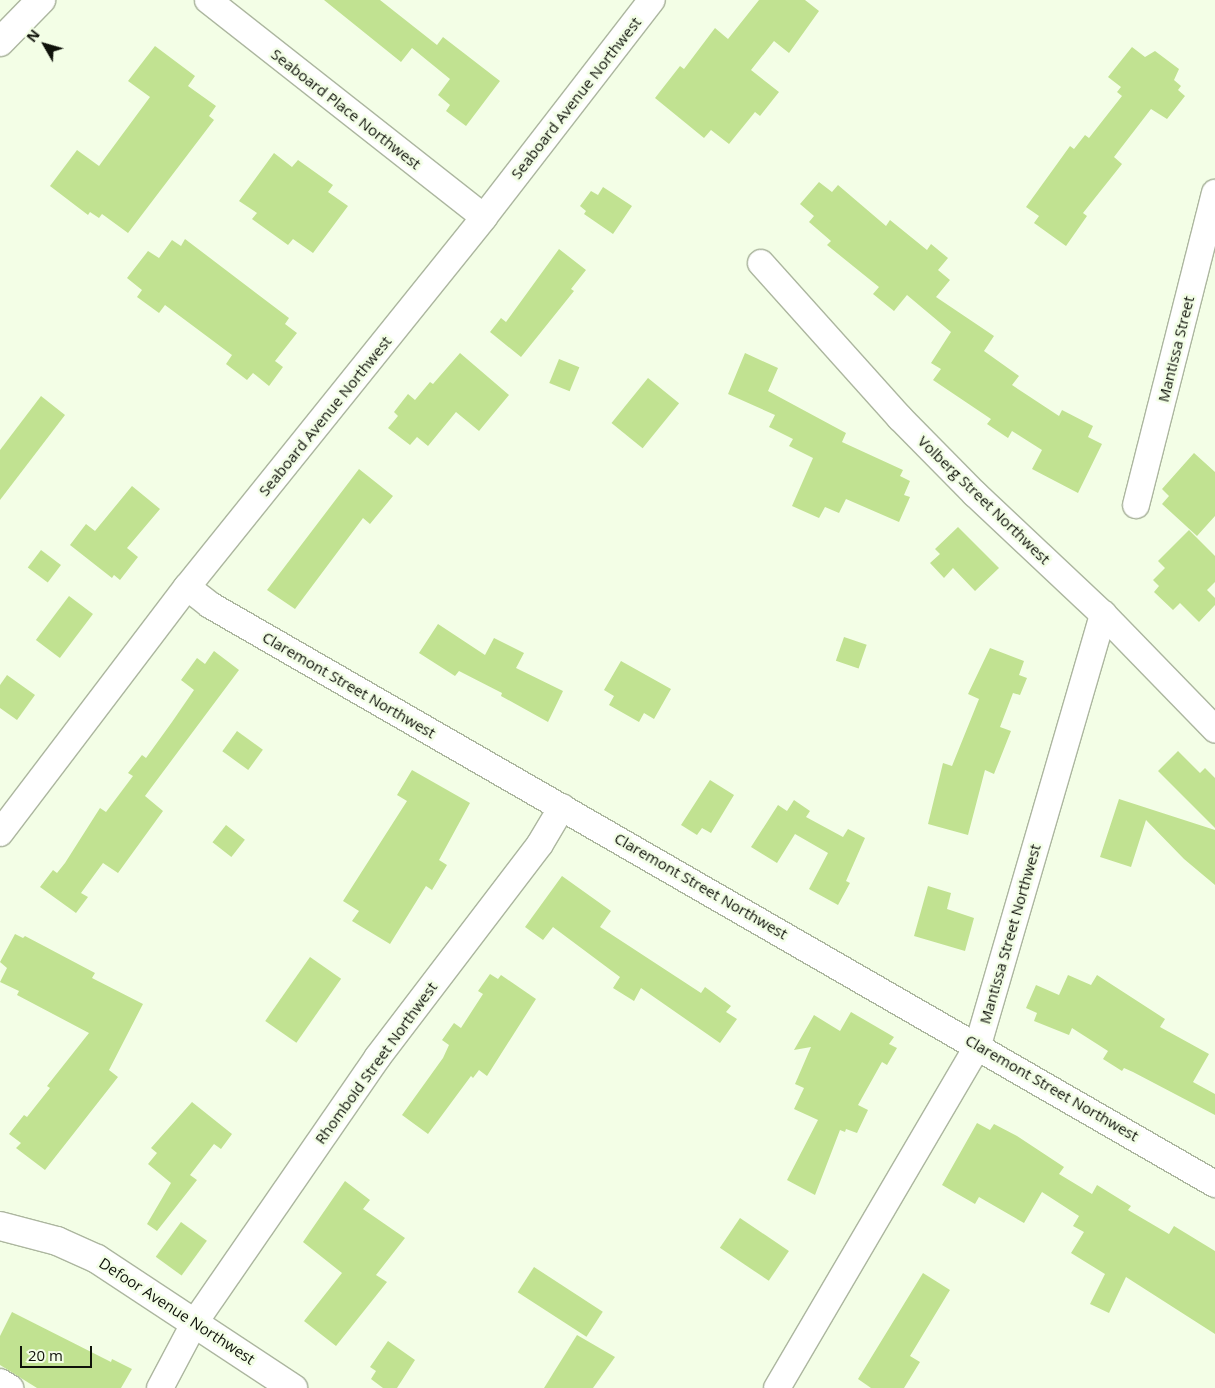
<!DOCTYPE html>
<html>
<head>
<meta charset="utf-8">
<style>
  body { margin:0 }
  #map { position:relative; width:1215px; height:1388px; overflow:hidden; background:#f3fee6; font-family:"Open Sans",sans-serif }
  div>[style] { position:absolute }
  .building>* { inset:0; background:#c1e291; transform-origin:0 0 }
  .roads { filter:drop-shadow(1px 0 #acb69f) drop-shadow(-1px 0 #acb69f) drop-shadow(0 1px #acb69f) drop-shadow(0 -1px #acb69f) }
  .street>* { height:26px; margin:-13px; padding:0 13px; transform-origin:13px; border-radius:13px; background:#fff }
  .secondary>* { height:28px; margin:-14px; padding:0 14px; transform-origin:14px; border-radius:14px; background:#fff }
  span { translate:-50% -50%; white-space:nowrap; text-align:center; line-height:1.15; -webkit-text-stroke:5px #f3fee6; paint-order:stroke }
  .street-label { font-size:15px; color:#0f120a }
  .north { position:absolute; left:20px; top:20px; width:50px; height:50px; -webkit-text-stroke:4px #f3fee6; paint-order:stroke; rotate:308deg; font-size:14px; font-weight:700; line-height:20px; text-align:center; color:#0f120a }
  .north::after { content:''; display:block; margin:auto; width:18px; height:22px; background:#0f120a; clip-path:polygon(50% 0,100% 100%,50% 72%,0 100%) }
  .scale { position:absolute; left:20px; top:1346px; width:72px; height:22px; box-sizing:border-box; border:2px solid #0f120a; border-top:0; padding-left:6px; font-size:15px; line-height:18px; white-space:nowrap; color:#0f120a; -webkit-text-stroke:4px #f3fee6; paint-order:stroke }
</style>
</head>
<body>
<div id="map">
  <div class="building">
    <div style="clip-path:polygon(324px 0,380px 0,437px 45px,443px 37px,500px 81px,466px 126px,446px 111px,450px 105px,438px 95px,450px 79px,412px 48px,401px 62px)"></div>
    <div style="clip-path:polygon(759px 0,805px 0,819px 11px,789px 53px,774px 41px,751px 70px,779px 92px,760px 116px,755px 112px,729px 144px,711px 130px,704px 138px,655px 98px,680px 66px,684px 69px,715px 28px,728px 39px)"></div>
    <div style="clip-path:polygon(155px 46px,195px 76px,188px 86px,216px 106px,209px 116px,214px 120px,128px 233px,102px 214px,99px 218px,90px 212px,88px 215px,50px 186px,77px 150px,99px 166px,150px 97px,128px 81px)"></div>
    <div style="clip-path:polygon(1132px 47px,1145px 57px,1155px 51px,1179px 69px,1174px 80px,1181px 86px,1178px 90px,1185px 96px,1167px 119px,1151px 109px,1114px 157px,1122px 164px,1083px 213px,1087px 216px,1066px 246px,1034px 223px,1039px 216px,1026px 207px,1070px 146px,1074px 149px,1085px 135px,1089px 138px,1122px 96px,1117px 92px,1121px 87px,1108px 77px)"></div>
    <div style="clip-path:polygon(274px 153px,292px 167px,298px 160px,333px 185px,328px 192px,348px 206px,313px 253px,293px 239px,288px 245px,252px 219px,257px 213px,239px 201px)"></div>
    <div style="clip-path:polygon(819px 182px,832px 192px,838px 185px,886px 226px,890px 220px,927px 250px,931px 244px,948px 258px,938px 270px,950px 280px,936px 297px,994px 336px,984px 351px,1019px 376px,1012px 385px,1059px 416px,1062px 410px,1093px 426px,1088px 437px,1102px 444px,1078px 493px,1032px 469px,1042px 450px,1012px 431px,1008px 438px,987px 424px,991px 419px,933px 380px,941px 369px,931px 363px,951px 332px,907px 295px,894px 311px,873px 294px,879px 287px,827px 245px,831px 241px,809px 222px,814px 216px,800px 204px)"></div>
    <div style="clip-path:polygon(603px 187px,632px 206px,613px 234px,584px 214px,586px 211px,580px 206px,591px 191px,598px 195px)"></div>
    <div style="clip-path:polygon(185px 239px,289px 318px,285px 324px,297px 333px,275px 361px,283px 367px,269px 386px,253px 373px,247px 380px,226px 364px,232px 355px,165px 305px,159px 313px,137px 297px,142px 290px,127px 278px,148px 251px,159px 258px,172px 240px,181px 246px)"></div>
    <div style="clip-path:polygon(559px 249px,586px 270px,571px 289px,574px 291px,521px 357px,490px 332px,501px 318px,506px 322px)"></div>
    <div style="clip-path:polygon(460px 353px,509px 395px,479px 431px,456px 412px,428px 446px,417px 437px,410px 445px,388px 428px,398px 416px,394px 412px,408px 394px,415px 400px,430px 382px,433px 384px)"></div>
    <div style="clip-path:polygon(745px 353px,778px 368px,768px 391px,846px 433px,842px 442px,903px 470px,900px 476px,910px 481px,904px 495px,910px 497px,899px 522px,846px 499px,839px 513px,825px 507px,819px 518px,792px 506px,813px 458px,789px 446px,793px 439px,769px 427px,775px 415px,728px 394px)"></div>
    <div style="left:559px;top:359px;width:22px;height:26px;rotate:22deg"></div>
    <div style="left:648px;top:378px;width:40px;height:58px;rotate:39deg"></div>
    <div style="clip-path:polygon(41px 396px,65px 415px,0 500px,0 450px)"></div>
    <div style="clip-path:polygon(1194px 453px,1215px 472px,1215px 516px,1197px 536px,1162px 504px,1169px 496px,1162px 489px)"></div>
    <div style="clip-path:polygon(359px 469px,393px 496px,370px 524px,363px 518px,295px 609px,267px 590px)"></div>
    <div style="clip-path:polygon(132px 486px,160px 509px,127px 548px,138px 557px,120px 580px,114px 575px,112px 578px,70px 545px,86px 524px,95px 531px)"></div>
    <div style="clip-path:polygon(958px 527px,999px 568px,975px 591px,953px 568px,944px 578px,930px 563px,940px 554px,935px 549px)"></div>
    <div style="clip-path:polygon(1189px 530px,1215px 556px,1215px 582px,1207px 590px,1215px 598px,1215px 605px,1199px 622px,1180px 603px,1173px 610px,1154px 592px,1159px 586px,1153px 580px,1165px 568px,1158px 561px)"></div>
    <div style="left:41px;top:550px;width:25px;height:22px;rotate:37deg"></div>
    <div style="left:69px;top:596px;width:30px;height:55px;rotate:37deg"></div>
    <div style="clip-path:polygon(438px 624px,485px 655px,494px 638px,524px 653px,516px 668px,563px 691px,548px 722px,501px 696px,502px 693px,459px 671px,455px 676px,419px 653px)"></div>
    <div style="left:844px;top:637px;width:24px;height:25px;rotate:19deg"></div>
    <div style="clip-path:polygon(990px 648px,1024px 661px,1019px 675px,1027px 678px,1020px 695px,1013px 693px,1000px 727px,1011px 731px,994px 774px,985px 770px,968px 835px,928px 824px,943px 763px,952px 766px,979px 699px,968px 694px)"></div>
    <div style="clip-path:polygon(214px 651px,239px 670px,145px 796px,163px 811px,118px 873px,103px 863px,81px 893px,88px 897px,76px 913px,40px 887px,53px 870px,57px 873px,65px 863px,100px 808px,106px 812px,133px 776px,128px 773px,142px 755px,146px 758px,172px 722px,194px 690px,181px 680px,197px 658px,205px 664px)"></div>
    <div style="clip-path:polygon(621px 661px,671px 689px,654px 719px,644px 713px,639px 722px,609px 705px,614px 696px,604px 690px)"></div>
    <div style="clip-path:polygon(7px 675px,35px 695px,17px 720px,0 708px,0 685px)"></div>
    <div style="left:237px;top:731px;width:32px;height:25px;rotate:36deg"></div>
    <div style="clip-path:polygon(1178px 751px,1200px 773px,1205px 768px,1215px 778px,1215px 828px,1158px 771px)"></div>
    <div style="clip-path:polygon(412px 770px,470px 803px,439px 860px,447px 865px,432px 890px,426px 886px,390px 944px,352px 921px,359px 911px,343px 901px,407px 801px,397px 795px)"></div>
    <div style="clip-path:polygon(710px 780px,734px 795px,711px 833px,702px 828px,697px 835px,681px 825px)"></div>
    <div style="clip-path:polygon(1119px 799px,1215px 830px,1215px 885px,1184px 859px,1146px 820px,1131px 867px,1100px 857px)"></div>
    <div style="clip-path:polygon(794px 800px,810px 811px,806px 817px,843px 837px,848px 829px,865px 838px,846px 881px,850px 883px,838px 905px,809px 889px,828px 853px,795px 834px,777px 863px,751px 847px,778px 805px,787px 811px)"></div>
    <div style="left:226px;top:825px;width:24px;height:22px;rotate:38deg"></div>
    <div style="clip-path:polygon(562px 876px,611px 911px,600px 927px,701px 993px,705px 987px,731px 1006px,726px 1012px,737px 1019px,720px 1043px,641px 988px,634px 1001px,613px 988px,620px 977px,553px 927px,543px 940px,525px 927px)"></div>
    <div style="clip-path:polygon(928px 886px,951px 893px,947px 909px,974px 918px,965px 951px,914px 936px)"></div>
    <div style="clip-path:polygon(15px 934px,23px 938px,25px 936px,95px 973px,92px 978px,143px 1004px,109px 1070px,118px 1077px,45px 1170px,16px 1148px,21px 1143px,9px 1134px,24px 1115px,27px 1117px,50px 1088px,47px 1086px,89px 1033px,17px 995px,19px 991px,0 982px,7px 968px,0 962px)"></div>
    <div style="left:310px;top:957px;width:38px;height:78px;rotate:35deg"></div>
    <div style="clip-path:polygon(490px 974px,498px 979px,501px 975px,536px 999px,487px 1076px,479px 1070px,473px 1078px,471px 1076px,428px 1134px,402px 1115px,443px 1058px,449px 1045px,442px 1040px,454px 1023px,461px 1028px,483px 994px,478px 991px)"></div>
    <div style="clip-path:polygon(1068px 975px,1091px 985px,1097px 975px,1165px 1019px,1160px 1027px,1209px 1054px,1193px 1082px,1215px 1094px,1215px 1115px,1133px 1072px,1124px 1068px,1122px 1071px,1103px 1059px,1108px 1051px,1072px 1028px,1069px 1035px,1034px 1021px,1037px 1013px,1026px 1008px,1036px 985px,1059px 995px)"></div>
    <div style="clip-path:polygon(851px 1012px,894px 1037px,889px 1044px,897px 1048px,887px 1065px,882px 1062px,858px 1105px,868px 1110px,857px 1133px,846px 1129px,845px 1132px,840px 1130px,815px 1195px,787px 1180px,818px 1120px,794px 1109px,804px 1088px,795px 1084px,811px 1047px,794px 1050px,814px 1015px,840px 1031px)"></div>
    <div style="clip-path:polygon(192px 1102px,232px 1134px,221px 1149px,214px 1144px,190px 1175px,197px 1180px,157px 1231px,147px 1224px,171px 1183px,148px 1164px,157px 1153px,151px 1148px)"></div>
    <div style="clip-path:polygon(977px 1123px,990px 1130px,994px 1124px,1017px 1136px,1064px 1167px,1059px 1174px,1092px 1194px,1097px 1185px,1131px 1206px,1128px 1210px,1169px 1234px,1174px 1226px,1215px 1251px,1215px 1334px,1126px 1277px,1109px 1313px,1090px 1304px,1105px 1274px,1071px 1253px,1084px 1232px,1073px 1226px,1079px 1216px,1042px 1192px,1024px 1223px,979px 1197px,975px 1204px,942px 1185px)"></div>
    <div style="clip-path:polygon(345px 1181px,370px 1200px,363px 1209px,405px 1238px,376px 1275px,387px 1282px,336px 1346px,304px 1321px,342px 1273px,303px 1242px)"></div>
    <div style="left:740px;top:1218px;width:59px;height:36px;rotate:34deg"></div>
    <div style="left:181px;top:1222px;width:32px;height:43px;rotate:36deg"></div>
    <div style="left:534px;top:1267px;width:82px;height:30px;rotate:33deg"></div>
    <div style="clip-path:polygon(923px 1273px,950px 1290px,910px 1356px,920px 1362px,904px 1388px,871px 1388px,858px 1379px)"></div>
    <div style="clip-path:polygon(12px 1312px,111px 1362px,112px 1359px,132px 1369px,121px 1388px,37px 1388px,0 1365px,0 1336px)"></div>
    <div style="clip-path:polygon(577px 1335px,615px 1357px,593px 1388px,544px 1388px)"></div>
    <div style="clip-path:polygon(388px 1341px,415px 1360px,397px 1388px,383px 1388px,371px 1379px,376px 1371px,370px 1367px)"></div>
  </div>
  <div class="roads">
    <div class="street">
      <div style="left:208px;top:0;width:351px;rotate:38.2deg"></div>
      <div style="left:761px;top:263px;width:208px;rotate:48.1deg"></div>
      <div style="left:900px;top:418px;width:107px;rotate:45.4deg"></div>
      <div style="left:975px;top:494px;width:175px;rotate:43.2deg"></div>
      <div style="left:1103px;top:614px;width:161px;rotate:45.8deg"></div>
      <div style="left:1136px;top:505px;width:322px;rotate:-75.8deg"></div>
      <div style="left:187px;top:587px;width:29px;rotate:38deg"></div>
      <div style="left:210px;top:605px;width:1160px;rotate:29.95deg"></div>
      <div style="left:0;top:833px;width:309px;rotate:-52.8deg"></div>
      <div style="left:187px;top:587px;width:474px;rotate:-51.2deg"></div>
      <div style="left:484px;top:217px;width:274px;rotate:-52.3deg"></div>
      <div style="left:0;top:1382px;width:12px;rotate:31deg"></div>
      <div style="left:160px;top:1388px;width:75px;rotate:-62.1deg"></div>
      <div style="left:195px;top:1322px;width:321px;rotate:-55.4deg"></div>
      <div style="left:377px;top:1058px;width:269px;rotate:-52.7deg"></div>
      <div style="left:540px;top:844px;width:43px;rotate:-59.3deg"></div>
      <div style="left:777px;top:1388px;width:398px;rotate:-59.6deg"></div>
      <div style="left:978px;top:1045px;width:449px;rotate:-73.8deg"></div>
    </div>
    <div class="secondary">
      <div style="left:0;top:42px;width:59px;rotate:-45.7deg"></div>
      <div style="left:0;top:1226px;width:59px;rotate:14.7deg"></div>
      <div style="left:57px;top:1241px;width:44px;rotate:24.2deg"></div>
      <div style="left:97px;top:1259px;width:235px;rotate:33.4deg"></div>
    </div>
  </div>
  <div class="street-label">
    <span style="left:576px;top:98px;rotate:-52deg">Seaboard Avenue Northwest</span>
    <span style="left:346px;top:109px;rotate:38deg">Seaboard Place Northwest</span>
    <span style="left:1176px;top:349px;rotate:-76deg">Mantissa Street</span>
    <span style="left:325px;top:416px;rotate:-51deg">Seaboard Avenue Northwest</span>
    <span style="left:984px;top:500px;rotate:44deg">Volberg Street Northwest</span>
    <span style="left:349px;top:685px;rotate:30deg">Claremont Street Northwest</span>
    <span style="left:701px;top:886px;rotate:30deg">Claremont Street Northwest</span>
    <span style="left:1010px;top:934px;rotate:-74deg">Mantissa Street Northwest</span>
    <span style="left:376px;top:1063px;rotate:-54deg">Rhomboid Street Northwest</span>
    <span style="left:1052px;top:1088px;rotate:30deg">Claremont Street Northwest</span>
    <span style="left:177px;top:1311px;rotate:33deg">Defoor Avenue Northwest</span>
  </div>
  <div class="north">N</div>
  <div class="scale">20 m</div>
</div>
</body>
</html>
